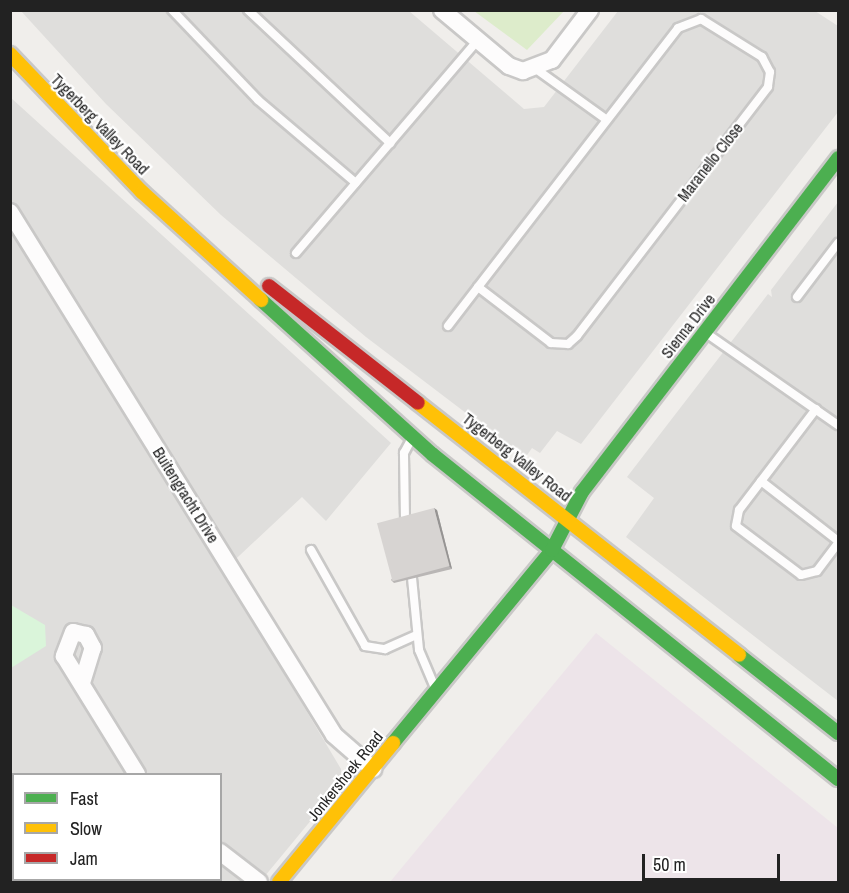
<!DOCTYPE html>
<html>
<head>
<meta charset="utf-8">
<style>
  body { margin:0 }
  #map { position:relative; width:849px; height:893px; overflow:hidden; background:#f0eeeb; font-family:"Archivo Narrow",sans-serif }
  div>[style] { position:absolute }
  .residential>* { inset:0; background:#dfdedc }
  .industrial>* { inset:0; background:#ede4e9 }
  .grass>* { inset:0; background:#ddeccb }
  .park>* { inset:0; background:#daf5da }
  .roads { filter:drop-shadow(2px 0 #c9c8c7) drop-shadow(-2px 0 #c9c8c7) drop-shadow(0 2px #c9c8c7) drop-shadow(0 -2px #c9c8c7) }
  .lane>* { height:8px; margin:-4px; padding:0 4px; transform-origin:4px; border-radius:4px; background:#fdfcfc }
  .street>* { height:16px; margin:-8px; padding:0 8px; transform-origin:8px; border-radius:8px; background:#fdfcfc }
  .fast>* { height:14px; margin:-7px; padding:0 7px; transform-origin:7px; border-radius:7px; background:#4caf50 }
  .slow>* { height:14px; margin:-7px; padding:0 7px; transform-origin:7px; border-radius:7px; background:#ffc107 }
  .jam>* { height:14px; margin:-7px; padding:0 7px; transform-origin:7px; border-radius:7px; background:#c62828 }
  .wall>* { inset:0; background:#b9b6b5 }
  .shaded-wall>* { inset:0; background:#969493 }
  .building>* { inset:0; background:#d7d4d2; transform-origin:0 0 }
  span { translate:-50% -50%; white-space:nowrap; text-align:center; line-height:1.15; -webkit-text-stroke:4.5px #fff; paint-order:stroke }
  .street-label { font-size:16px; color:#222 }
  .frame { position:absolute; inset:0; border:12px solid #222; pointer-events:none }
  .legend { position:absolute; left:12px; top:773px; width:210px; height:108px; box-sizing:border-box; background:#fff; border:2px solid #a7a7a7; margin:0; padding:8px 10px; list-style:none; font-size:18px; color:#222 }
  .legend li { display:flex; align-items:center; gap:12px; height:30px }
  .legend b { width:30px; border:2px solid #a7a7a7 }
  .scale { position:absolute; left:642px; top:854px; width:138px; height:27px; box-sizing:border-box; border:3px solid #222; border-top:0; padding-left:8px; font-size:18px; line-height:21px; white-space:nowrap; color:#222; -webkit-text-stroke:4px #fff; paint-order:stroke }
</style>
</head>
<body>
<div id="map">
  <div class="residential">
    <div style="clip-path:polygon(21px 11px,409px 11px,524px 109px,544px 107px,618px 11px,815px 11px,838px 26px,838px 112px,581px 444px,557px 431px,540px 453px,532px 448px,525px 458px,366px 337px,221px 215px,106px 104px)"></div>
    <div style="clip-path:polygon(evenodd,10px 97px,391px 443px,326px 521px,302px 497px,223px 571px,341px 769px,341px 784px,260px 882px,11px 882px,10px 97px,14px 774px,220px 774px,220px 880px,14px 880px,14px 774px)"></div>
    <div style="clip-path:polygon(838px 202px,838px 701px,626px 537px,654px 498px,627px 477px,768px 294px,772px 297px,771px 290px)"></div>
  </div>
  <div class="industrial">
    <div style="clip-path:polygon(596px 633px,838px 828px,838px 882px,390px 882px)"></div>
  </div>
  <div class="grass">
    <div style="clip-path:polygon(474px 11px,564px 11px,527px 50px)"></div>
  </div>
  <div class="park">
    <div style="clip-path:polygon(11px 605px,45px 625px,46px 646px,11px 668px)"></div>
  </div>
  <div class="roads">
    <div class="lane">
      <div style="left:172px;top:10px;width:124px;rotate:46.3deg"></div>
      <div style="left:258px;top:100px;width:128px;rotate:40.3deg"></div>
      <div style="left:248px;top:10px;width:195px;rotate:43.1deg"></div>
      <div style="left:701px;top:19px;width:72px;rotate:31.9deg"></div>
      <div style="left:762px;top:57px;width:17px;rotate:62deg"></div>
      <div style="left:770px;top:72px;width:15px;rotate:98deg"></div>
      <div style="left:768px;top:87px;width:314px;rotate:127.5deg"></div>
      <div style="left:577px;top:336px;width:12px;rotate:138deg"></div>
      <div style="left:568px;top:344px;width:17px;rotate:-177deg"></div>
      <div style="left:551px;top:343px;width:92px;rotate:-142.5deg"></div>
      <div style="left:478px;top:287px;width:327px;rotate:-52.3deg"></div>
      <div style="left:678px;top:28px;width:25px;rotate:-21deg"></div>
      <div style="left:536px;top:69px;width:87px;rotate:35.7deg"></div>
      <div style="left:296px;top:253px;width:279px;rotate:-49.5deg"></div>
      <div style="left:797px;top:297px;width:68px;rotate:-52.8deg"></div>
      <div style="left:448px;top:326px;width:49px;rotate:-52.4deg"></div>
      <div style="left:706px;top:333px;width:161px;rotate:34.9deg"></div>
      <div style="left:816px;top:409px;width:127px;rotate:127.3deg"></div>
      <div style="left:739px;top:510px;width:16px;rotate:101deg"></div>
      <div style="left:736px;top:526px;width:81px;rotate:37deg"></div>
      <div style="left:801px;top:575px;width:16px;rotate:-14deg"></div>
      <div style="left:817px;top:571px;width:35px;rotate:-53deg"></div>
      <div style="left:761px;top:481px;width:98px;rotate:37.9deg"></div>
      <div style="left:405px;top:519px;width:66px;rotate:-90.9deg"></div>
      <div style="left:404px;top:453px;width:15px;rotate:-62deg"></div>
      <div style="left:311px;top:550px;width:110px;rotate:60.6deg"></div>
      <div style="left:365px;top:646px;width:20px;rotate:9deg"></div>
      <div style="left:385px;top:649px;width:34px;rotate:-24deg"></div>
      <div style="left:412px;top:578px;width:72px;rotate:84.4deg"></div>
      <div style="left:419px;top:650px;width:43px;rotate:67deg"></div>
    </div>
    <div class="street">
      <div style="left:442px;top:10px;width:87px;rotate:39.9deg"></div>
      <div style="left:509px;top:66px;width:15px;rotate:20deg"></div>
      <div style="left:523px;top:71px;width:31px;rotate:-21deg"></div>
      <div style="left:552px;top:60px;width:63px;rotate:-52.8deg"></div>
      <div style="left:10px;top:212px;width:615px;rotate:58.22deg"></div>
      <div style="left:334px;top:735px;width:52px;rotate:41.1deg"></div>
      <div style="left:82px;top:683px;width:37px;rotate:-73deg"></div>
      <div style="left:93px;top:648px;width:15px;rotate:-118deg"></div>
      <div style="left:86px;top:635px;width:13px;rotate:-167deg"></div>
      <div style="left:73px;top:632px;width:26px;rotate:111deg"></div>
      <div style="left:64px;top:656px;width:139px;rotate:58.3deg"></div>
      <div style="left:220px;top:852px;width:49px;rotate:37.6deg"></div>
      <div style="left:10px;top:860px;width:11px;rotate:-68deg"></div>
    </div>
    <div class="fast">
      <div style="left:261px;top:300px;width:230px;rotate:42deg"></div>
      <div style="left:432px;top:454px;width:520px;rotate:38.68deg"></div>
      <div style="left:739px;top:655px;width:126px;rotate:38.2deg"></div>
      <div style="left:393px;top:743px;width:250px;rotate:-50.5deg"></div>
      <div style="left:552px;top:550px;width:65px;rotate:-62.7deg"></div>
      <div style="left:582px;top:492px;width:421px;rotate:-52.5deg"></div>
    </div>
    <div class="slow">
      <div style="left:10px;top:54px;width:191px;rotate:46.3deg"></div>
      <div style="left:142px;top:192px;width:161px;rotate:42.2deg"></div>
      <div style="left:418px;top:403px;width:408px;rotate:38.1deg"></div>
      <div style="left:279px;top:882px;width:180px;rotate:-50.6deg"></div>
    </div>
    <div class="jam">
      <div style="left:269px;top:286px;width:189px;rotate:38.1deg"></div>
    </div>
  </div>
  <div class="wall">
    <div style="clip-path:polygon(437px 510px,452px 569px,394px 583px,391px 580px)"></div>
  </div>
  <div class="shaded-wall">
    <div style="clip-path:polygon(434px 508px,437px 510px,452px 569px,449px 566px)"></div>
  </div>
  <div class="building">
    <div style="left:434px;top:508px;width:60px;height:59px;rotate:75deg"></div>
    <div style="clip-path:polygon(157px 879px,163px 879px,166px 882px,155px 882px)"></div>
  </div>
  <div class="street-label">
    <span style="left:100px;top:124px;rotate:46deg">Tygerberg Valley Road</span>
    <span style="left:710px;top:162px;rotate:-52deg">Maranello Close</span>
    <span style="left:688px;top:326px;rotate:-52deg">Sienna Drive</span>
    <span style="left:517px;top:457px;rotate:38deg">Tygerberg Valley Road</span>
    <span style="left:186px;top:495px;rotate:58deg">Buitengracht Drive</span>
    <span style="left:345px;top:776px;rotate:-51deg">Jonkershoek Road</span>
  </div>
  <div class="frame"></div>
  <ul class="legend">
  <li><b style="height:8px;background:#4caf50"></b>Fast</li>
  <li><b style="height:8px;background:#ffc107"></b>Slow</li>
  <li><b style="height:8px;background:#c62828"></b>Jam</li>
  </ul>
  <div class="scale">50 m</div>
</div>
</body>
</html>
